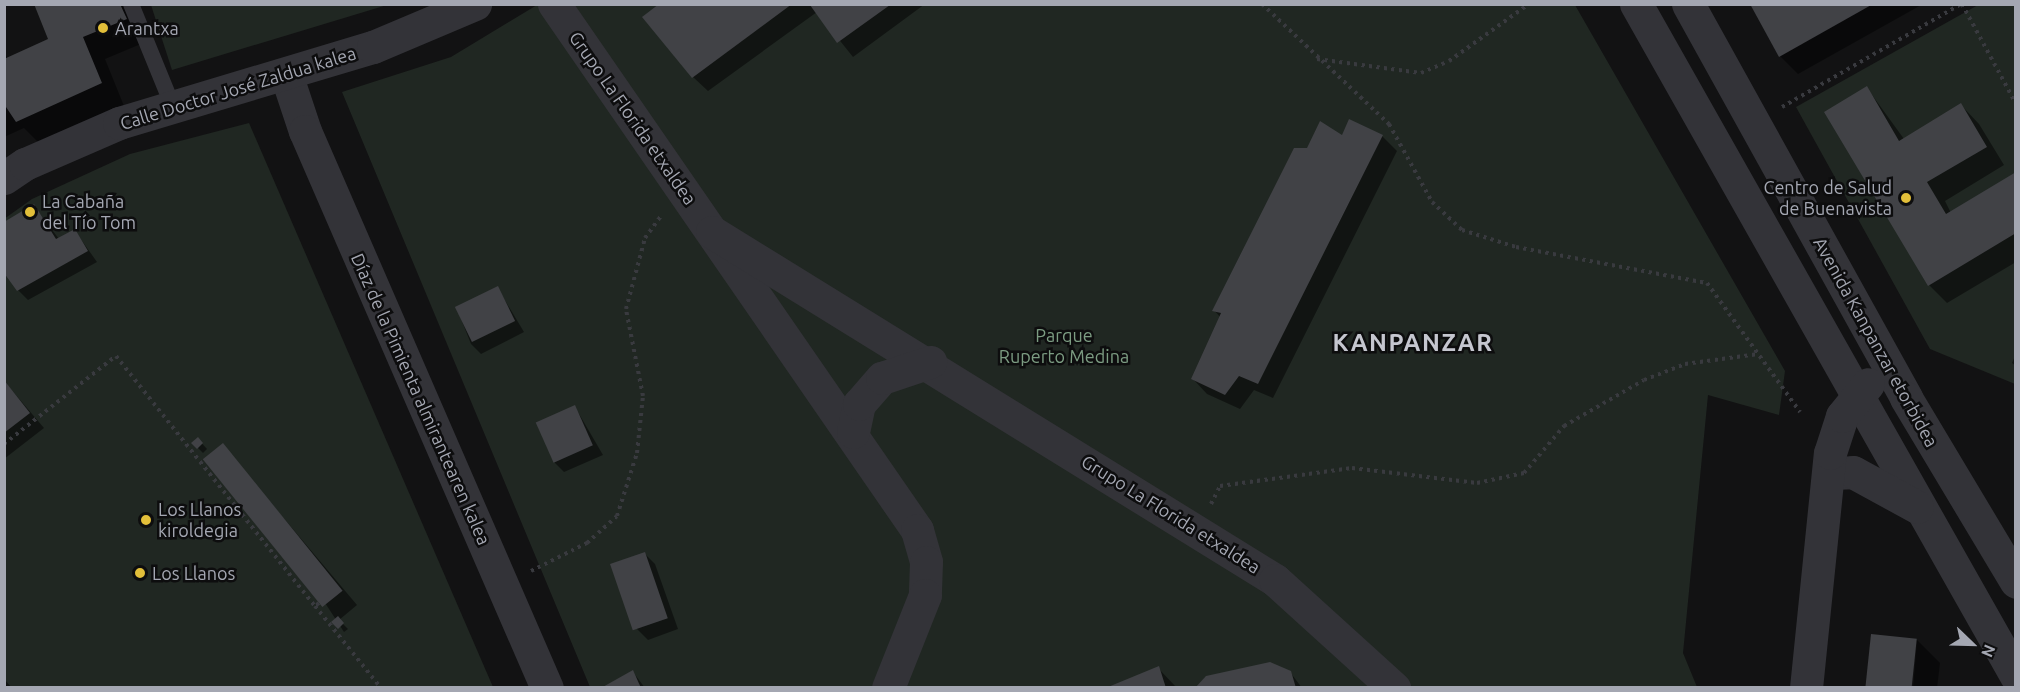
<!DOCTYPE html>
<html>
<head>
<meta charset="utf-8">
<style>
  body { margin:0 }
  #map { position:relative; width:2020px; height:692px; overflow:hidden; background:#121213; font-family:Ubuntu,sans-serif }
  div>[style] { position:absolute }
  .green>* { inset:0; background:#202722 }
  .shadow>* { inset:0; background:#0007 }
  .building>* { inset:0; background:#414246; transform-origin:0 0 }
  .path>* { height:4px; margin-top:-2px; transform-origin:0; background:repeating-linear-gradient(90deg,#393a3f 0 3px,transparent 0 7.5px) }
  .lane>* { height:16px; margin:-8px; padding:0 8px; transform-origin:8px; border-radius:8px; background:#333338 }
  .street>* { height:33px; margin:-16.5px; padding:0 16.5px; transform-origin:16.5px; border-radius:16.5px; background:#333338 }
  .dots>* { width:16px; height:16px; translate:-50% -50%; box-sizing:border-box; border:3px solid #0d0d0e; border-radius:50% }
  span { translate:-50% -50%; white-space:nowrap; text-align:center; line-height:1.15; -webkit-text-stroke:5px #0d0d0e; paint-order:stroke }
  .poi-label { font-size:18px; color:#a4a7b2 }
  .left { translate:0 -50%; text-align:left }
  .right { translate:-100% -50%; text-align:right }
  .street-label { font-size:18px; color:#a4a7b2 }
  .park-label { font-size:18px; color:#7c9c82 }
  .district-label { font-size:24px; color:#c5c6cf; font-weight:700; letter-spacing:1.5px }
  .frame { position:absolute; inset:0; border:6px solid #a4a7b2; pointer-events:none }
  .north { position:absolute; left:1942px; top:614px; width:60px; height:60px; -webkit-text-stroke:4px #0d0d0e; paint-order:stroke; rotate:113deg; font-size:16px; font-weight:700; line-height:24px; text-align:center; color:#a4a7b2 }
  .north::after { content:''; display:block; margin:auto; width:21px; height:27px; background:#a4a7b2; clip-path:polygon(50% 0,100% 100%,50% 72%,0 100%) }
</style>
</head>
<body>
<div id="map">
  <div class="green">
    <div style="clip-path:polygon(151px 5px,151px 4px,387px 5px,172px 70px)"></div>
    <div style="clip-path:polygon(537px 5px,1575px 5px,1785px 371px,1779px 415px,1708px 395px,1683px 653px,1697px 687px,590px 687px,342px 92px,451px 57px)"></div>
    <div style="clip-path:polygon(1978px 5px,2015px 5px,2015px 384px,1930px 349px,1796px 107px)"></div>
    <div style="clip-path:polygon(249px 123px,493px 687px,8px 687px,4px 683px,4px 219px,32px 199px,130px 154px)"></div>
  </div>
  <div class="shadow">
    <div style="clip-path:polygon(35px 4px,132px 4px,148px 41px,105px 59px,124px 106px,40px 144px,24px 128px,4px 137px,4px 52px,8px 59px,50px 40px)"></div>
    <div style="clip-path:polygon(661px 4px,925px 4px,853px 57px,817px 12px,708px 91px,693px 77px)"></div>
    <div style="clip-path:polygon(1751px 4px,1923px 4px,1798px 74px,1780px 56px)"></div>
    <div style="clip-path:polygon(1867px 88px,1904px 139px,1961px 105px,1979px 124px,2004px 165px,1945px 201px,1951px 213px,2016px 174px,2016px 262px,1947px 303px,1929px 285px)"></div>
    <div style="clip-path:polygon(1382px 136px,1397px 151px,1273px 398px,1254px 390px,1240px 409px,1207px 394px,1193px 379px,1221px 318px,1214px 310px,1308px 149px,1343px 137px)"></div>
    <div style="clip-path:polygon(34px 206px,59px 239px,75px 231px,97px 262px,28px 300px,18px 290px)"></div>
    <div style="clip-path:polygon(497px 287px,524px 332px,481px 354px,471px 344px,457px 309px)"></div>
    <div style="clip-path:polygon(2016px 354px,2016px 366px,2012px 363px)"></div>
    <div style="clip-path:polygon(4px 381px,44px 428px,4px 459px)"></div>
    <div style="clip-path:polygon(575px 407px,603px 455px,564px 472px,554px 462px)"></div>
    <div style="clip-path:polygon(198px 439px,207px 449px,203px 453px,193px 443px)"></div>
    <div style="clip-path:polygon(222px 445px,357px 605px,339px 620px,348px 629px,344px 632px)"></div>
    <div style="clip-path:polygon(644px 553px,655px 564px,678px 629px,648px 640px,637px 629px)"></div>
    <div style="clip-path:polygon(1917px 640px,1940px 663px,1937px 688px,1913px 688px)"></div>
    <div style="clip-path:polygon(1158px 668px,1177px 688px,1112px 688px)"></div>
    <div style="clip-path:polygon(633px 672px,645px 688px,604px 688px)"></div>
    <div style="clip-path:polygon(1290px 672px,1302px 688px,1197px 688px)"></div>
    <div style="clip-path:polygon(4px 679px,12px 688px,4px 688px)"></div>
  </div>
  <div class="building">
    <div style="clip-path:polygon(34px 4px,120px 4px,127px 19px,83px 37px,102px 83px,16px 122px,4px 104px,4px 59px,48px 39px)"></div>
    <div style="clip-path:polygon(659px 4px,792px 4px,692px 78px,642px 17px)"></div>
    <div style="clip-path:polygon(1750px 4px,1873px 4px,1779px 57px)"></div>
    <div style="clip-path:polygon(810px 5px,890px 5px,837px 43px)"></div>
    <div style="clip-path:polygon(1867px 86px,1899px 141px,1961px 103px,1987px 147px,1927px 182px,1946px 214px,2016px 172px,2016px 233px,1928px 286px,1824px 112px)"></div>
    <div style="clip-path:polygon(1349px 119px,1383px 135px,1258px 384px,1239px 376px,1225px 395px,1191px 379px,1221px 313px,1212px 311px,1294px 148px,1307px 148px,1320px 121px,1342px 135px)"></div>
    <div style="clip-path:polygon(34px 204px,56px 239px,75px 229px,88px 251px,17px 291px,4px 273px,4px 222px)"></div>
    <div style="left:498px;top:286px;width:39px;height:48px;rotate:64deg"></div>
    <div style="clip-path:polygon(4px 380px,30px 413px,4px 433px)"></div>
    <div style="left:575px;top:405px;width:44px;height:43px;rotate:66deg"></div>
    <div style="clip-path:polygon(198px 437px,203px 443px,197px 449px,191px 443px)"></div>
    <div style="left:223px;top:443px;width:190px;height:26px;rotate:51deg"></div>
    <div style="left:645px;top:552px;width:70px;height:37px;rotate:71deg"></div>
    <div style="clip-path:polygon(338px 616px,344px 623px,338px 629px,331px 622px)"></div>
    <div style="left:1871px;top:634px;width:46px;height:54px;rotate:6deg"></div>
    <div style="clip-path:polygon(1270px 662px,1291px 671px,1296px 688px,1195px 688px,1206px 676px)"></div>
    <div style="clip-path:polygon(1159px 666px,1166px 688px,1108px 688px,1108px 687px)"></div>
    <div style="clip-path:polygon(633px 670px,641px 688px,601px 688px)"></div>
  </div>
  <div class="path">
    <div style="left:1262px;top:4px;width:175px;rotate:43.4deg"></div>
    <div style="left:1389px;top:124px;width:89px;rotate:61.1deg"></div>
    <div style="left:1432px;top:202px;width:41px;rotate:43deg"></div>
    <div style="left:1462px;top:230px;width:57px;rotate:17.5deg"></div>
    <div style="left:1516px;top:247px;width:194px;rotate:10.7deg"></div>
    <div style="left:1707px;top:283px;width:159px;rotate:54.2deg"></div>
    <div style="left:1962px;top:4px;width:114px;rotate:61.6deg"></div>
    <div style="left:1317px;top:59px;width:105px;rotate:7.7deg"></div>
    <div style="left:1421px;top:73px;width:30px;rotate:-23deg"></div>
    <div style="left:1449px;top:61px;width:98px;rotate:-35.5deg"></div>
    <div style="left:1782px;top:107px;width:207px;rotate:-29.9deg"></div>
    <div style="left:4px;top:444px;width:142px;rotate:-38.2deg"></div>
    <div style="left:116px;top:356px;width:320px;rotate:51.5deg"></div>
    <div style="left:1211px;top:504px;width:20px;rotate:-63deg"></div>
    <div style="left:1220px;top:486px;width:133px;rotate:-7.8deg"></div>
    <div style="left:1352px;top:468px;width:126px;rotate:6.8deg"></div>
    <div style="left:1477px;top:483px;width:48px;rotate:-12deg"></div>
    <div style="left:1524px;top:473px;width:62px;rotate:-49.6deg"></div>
    <div style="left:1564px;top:426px;width:92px;rotate:-29.9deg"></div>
    <div style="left:1644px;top:380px;width:44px;rotate:-21.3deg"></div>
    <div style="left:1685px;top:364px;width:74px;rotate:-7.8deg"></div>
    <div style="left:531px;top:571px;width:63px;rotate:-26.6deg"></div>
    <div style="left:587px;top:543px;width:40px;rotate:-42deg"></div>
    <div style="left:617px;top:516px;width:66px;rotate:-72.4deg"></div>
    <div style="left:637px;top:453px;width:57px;rotate:-84deg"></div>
    <div style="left:643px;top:396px;width:89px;rotate:-101.1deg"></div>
    <div style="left:626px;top:309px;width:73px;rotate:-75deg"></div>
    <div style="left:645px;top:238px;width:27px;rotate:-54deg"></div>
    <div style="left:319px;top:603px;width:5px;rotate:143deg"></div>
    <div style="left:315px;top:606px;width:105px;rotate:51.2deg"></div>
  </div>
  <div class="lane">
    <div style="left:131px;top:4px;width:111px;rotate:67.8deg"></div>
  </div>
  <div class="street">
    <div style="left:554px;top:4px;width:639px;rotate:55.39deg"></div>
    <div style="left:917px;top:530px;width:33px;rotate:74deg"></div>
    <div style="left:926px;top:562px;width:33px;rotate:92deg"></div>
    <div style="left:925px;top:595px;width:100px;rotate:111.7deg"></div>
    <div style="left:1636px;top:4px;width:772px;rotate:60.51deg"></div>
    <div style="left:1688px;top:4px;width:450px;rotate:61deg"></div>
    <div style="left:1906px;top:398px;width:214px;rotate:59.1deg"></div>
    <div style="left:286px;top:74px;width:60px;rotate:71.6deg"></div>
    <div style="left:305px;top:131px;width:607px;rotate:66.52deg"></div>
    <div style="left:4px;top:178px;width:25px;rotate:-34deg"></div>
    <div style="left:25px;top:164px;width:103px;rotate:-23.6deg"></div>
    <div style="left:119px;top:123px;width:265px;rotate:-16.7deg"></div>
    <div style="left:373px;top:47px;width:111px;rotate:-22.9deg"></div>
    <div style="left:712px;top:232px;width:662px;rotate:31.72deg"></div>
    <div style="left:1275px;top:580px;width:161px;rotate:42.2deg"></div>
    <div style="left:853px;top:432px;width:29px;rotate:-78deg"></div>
    <div style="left:859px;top:404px;width:35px;rotate:-49deg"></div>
    <div style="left:882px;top:378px;width:51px;rotate:-18.4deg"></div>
    <div style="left:1829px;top:473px;width:24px;rotate:-2deg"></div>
    <div style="left:1853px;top:472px;width:73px;rotate:28.7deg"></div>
    <div style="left:1806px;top:688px;width:236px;rotate:-84.2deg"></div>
    <div style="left:1830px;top:453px;width:39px;rotate:-72deg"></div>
    <div style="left:1842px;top:416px;width:41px;rotate:-50.9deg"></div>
  </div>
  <div class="dots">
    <div style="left:103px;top:28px;background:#e2bf3a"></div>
    <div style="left:1906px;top:198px;background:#e2bf3a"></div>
    <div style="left:30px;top:212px;background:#e2bf3a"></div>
    <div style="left:146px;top:520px;background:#e2bf3a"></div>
    <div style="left:140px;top:573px;background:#e2bf3a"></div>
  </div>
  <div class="poi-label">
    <span class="left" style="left:115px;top:28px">Arantxa</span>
    <span class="right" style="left:1892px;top:198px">Centro de Salud<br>de Buenavista</span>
    <span class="left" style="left:42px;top:212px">La Cabaña<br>del Tío Tom</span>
    <span class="left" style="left:158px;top:520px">Los Llanos<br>kiroldegia</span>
    <span class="left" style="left:152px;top:573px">Los Llanos</span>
  </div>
  <div class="street-label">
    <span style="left:238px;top:88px;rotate:-17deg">Calle Doctor José Zaldua kalea</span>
    <span style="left:633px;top:118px;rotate:55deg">Grupo La Florida etxaldea</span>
    <span style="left:1876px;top:342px;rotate:61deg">Avenida Kanpanzar etorbidea</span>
    <span style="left:421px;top:399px;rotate:66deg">Díaz de la Pimienta almirantearen kalea</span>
    <span style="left:1171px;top:514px;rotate:32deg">Grupo La Florida etxaldea</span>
  </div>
  <div class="park-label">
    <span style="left:1064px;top:346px">Parque<br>Ruperto Medina</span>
  </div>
  <div class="district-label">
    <span style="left:1413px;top:343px">KANPANZAR</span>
  </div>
  <div class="frame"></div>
  <div class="north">N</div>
</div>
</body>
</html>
